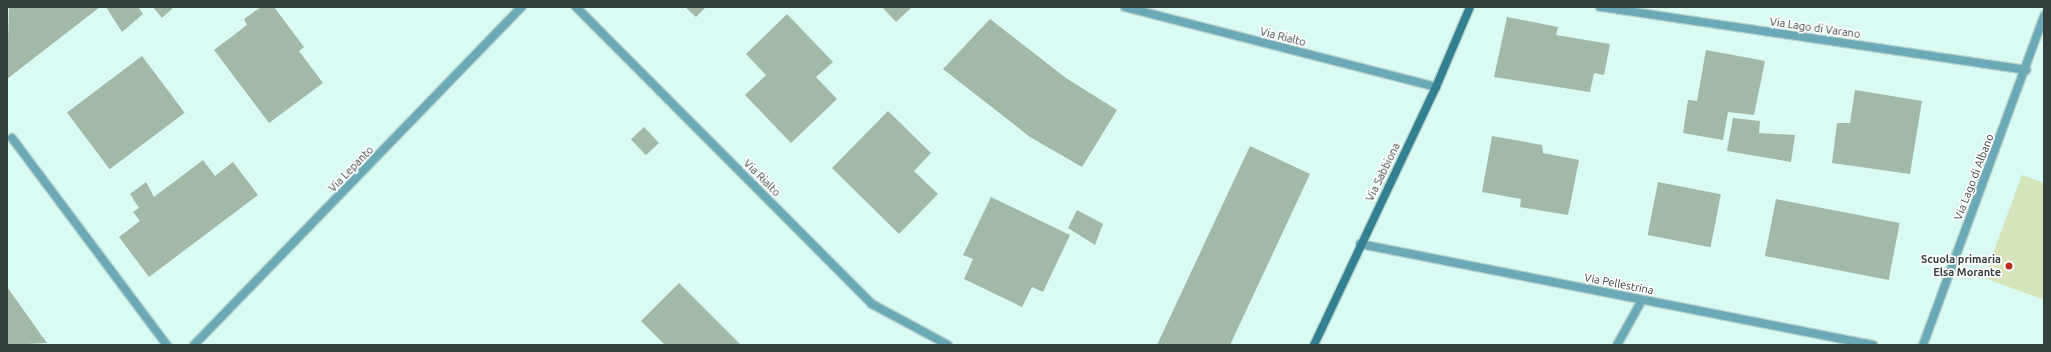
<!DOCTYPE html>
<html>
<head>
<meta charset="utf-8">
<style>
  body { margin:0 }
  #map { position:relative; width:2051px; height:352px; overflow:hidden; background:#dafaf4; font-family:Ubuntu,sans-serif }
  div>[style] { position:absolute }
  .green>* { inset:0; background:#d6e4bb }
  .building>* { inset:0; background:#a3b9a8; transform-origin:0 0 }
  .roads { filter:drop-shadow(1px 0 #b9d5d0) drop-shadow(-1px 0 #b9d5d0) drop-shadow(0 1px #b9d5d0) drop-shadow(0 -1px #b9d5d0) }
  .lane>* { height:8px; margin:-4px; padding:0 4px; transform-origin:4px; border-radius:4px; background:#6ca9b6 }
  .street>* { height:8px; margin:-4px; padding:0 4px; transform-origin:4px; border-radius:4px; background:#6ca9b6 }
  .secondary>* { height:8px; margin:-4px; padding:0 4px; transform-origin:4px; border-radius:4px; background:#328191 }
  .dots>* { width:11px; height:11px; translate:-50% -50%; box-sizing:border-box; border:2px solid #fff; border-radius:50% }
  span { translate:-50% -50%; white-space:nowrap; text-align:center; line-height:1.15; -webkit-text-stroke:3.5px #fff; paint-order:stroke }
  .street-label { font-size:11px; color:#33403e }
  .poi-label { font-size:11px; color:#33403e; font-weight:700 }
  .right { translate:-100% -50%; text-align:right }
  .frame { position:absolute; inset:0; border:8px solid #33403e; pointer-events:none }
</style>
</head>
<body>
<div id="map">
  <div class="green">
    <div style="clip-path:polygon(2022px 175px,2044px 183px,2044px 300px,1984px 278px)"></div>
  </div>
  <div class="building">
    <div style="clip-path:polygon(9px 7px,100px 7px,7px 79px)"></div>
    <div style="clip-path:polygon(106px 7px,138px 7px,143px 14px,122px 32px)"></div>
    <div style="clip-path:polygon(153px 7px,174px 7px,162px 18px)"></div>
    <div style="clip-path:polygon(261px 7px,274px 7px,304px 47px,299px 51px,323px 83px,269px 123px,214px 50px,247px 25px,244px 19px)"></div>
    <div style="clip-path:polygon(685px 7px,706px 7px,696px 17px)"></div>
    <div style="clip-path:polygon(882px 7px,912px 7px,896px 22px)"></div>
    <div style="clip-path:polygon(787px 14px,833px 62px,816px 77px,837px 99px,791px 143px,745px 95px,766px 75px,746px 54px)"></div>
    <div style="clip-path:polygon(1507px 17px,1558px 27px,1556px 35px,1610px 44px,1604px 75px,1594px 73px,1590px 92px,1494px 77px)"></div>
    <div style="clip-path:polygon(990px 19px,1066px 78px,1117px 110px,1082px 167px,1030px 137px,943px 69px)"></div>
    <div style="clip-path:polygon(1706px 50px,1765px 61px,1754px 115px,1728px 112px,1723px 140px,1683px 133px,1688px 100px,1697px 101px)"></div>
    <div style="left:142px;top:56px;width:71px;height:94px;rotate:53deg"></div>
    <div style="clip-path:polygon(1855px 90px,1922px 101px,1910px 174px,1832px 163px,1837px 123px,1850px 123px)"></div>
    <div style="clip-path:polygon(888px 111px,931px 153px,914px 171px,938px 194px,899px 234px,832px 168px)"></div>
    <div style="clip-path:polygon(1733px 118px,1760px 121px,1759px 133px,1795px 135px,1791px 162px,1727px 151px)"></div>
    <div style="left:644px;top:127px;width:22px;height:18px;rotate:47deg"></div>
    <div style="clip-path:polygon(1492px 136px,1542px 145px,1543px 153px,1579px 160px,1568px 215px,1520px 207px,1521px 199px,1482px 192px)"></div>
    <div style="clip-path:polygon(1250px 146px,1310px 174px,1230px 345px,1157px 345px)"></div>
    <div style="clip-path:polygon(203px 160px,215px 176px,233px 162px,258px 195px,149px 277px,119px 237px,140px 221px,133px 212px,139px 208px,130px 194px,146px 182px,154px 197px)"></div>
    <div style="left:1658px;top:182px;width:64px;height:54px;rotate:11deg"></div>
    <div style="clip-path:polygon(991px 197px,1070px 235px,1043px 292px,1032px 287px,1022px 307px,964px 279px,973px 259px,963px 255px)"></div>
    <div style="left:1776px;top:199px;width:126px;height:58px;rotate:11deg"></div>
    <div style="clip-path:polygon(1077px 210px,1103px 224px,1095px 245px,1068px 228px)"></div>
    <div style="clip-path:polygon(679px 283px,741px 345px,665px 345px,641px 321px)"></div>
    <div style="clip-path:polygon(7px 287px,47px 343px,7px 345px)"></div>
  </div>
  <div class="roads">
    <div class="lane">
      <div style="left:1617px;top:345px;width:51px;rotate:-60.9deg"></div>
    </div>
    <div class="street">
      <div style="left:576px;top:7px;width:419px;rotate:45.1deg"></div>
      <div style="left:872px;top:304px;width:86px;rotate:28.3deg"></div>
      <div style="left:1125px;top:7px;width:321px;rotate:14.4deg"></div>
      <div style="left:1600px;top:7px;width:431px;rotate:8.4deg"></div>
      <div style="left:12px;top:138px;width:259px;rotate:53.2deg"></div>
      <div style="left:1360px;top:244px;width:523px;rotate:11.14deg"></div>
      <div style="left:194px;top:345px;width:471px;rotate:-45.9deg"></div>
      <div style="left:1923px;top:345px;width:351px;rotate:-69.8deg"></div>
    </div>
    <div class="secondary">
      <div style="left:1314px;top:345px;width:285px;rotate:-64.7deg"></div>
      <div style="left:1436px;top:87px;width:87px;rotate:-67deg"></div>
    </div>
  </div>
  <div class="dots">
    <div style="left:2009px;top:266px;background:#ba2e17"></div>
  </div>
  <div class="street-label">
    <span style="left:1815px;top:28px;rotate:8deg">Via Lago di Varano</span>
    <span style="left:1283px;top:37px;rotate:14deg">Via Rialto</span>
    <span style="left:351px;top:169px;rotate:-46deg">Via Lepanto</span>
    <span style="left:1383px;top:172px;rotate:-64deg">Via Sabbiona</span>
    <span style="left:1974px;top:177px;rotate:-69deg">Via Lago di Albano</span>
    <span style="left:762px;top:178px;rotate:45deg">Via Rialto</span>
    <span style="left:1619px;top:284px;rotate:11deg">Via Pellestrina</span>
  </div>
  <div class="poi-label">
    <span class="right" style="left:2001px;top:266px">Scuola primaria<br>Elsa Morante</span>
  </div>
  <div class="frame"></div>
</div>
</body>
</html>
